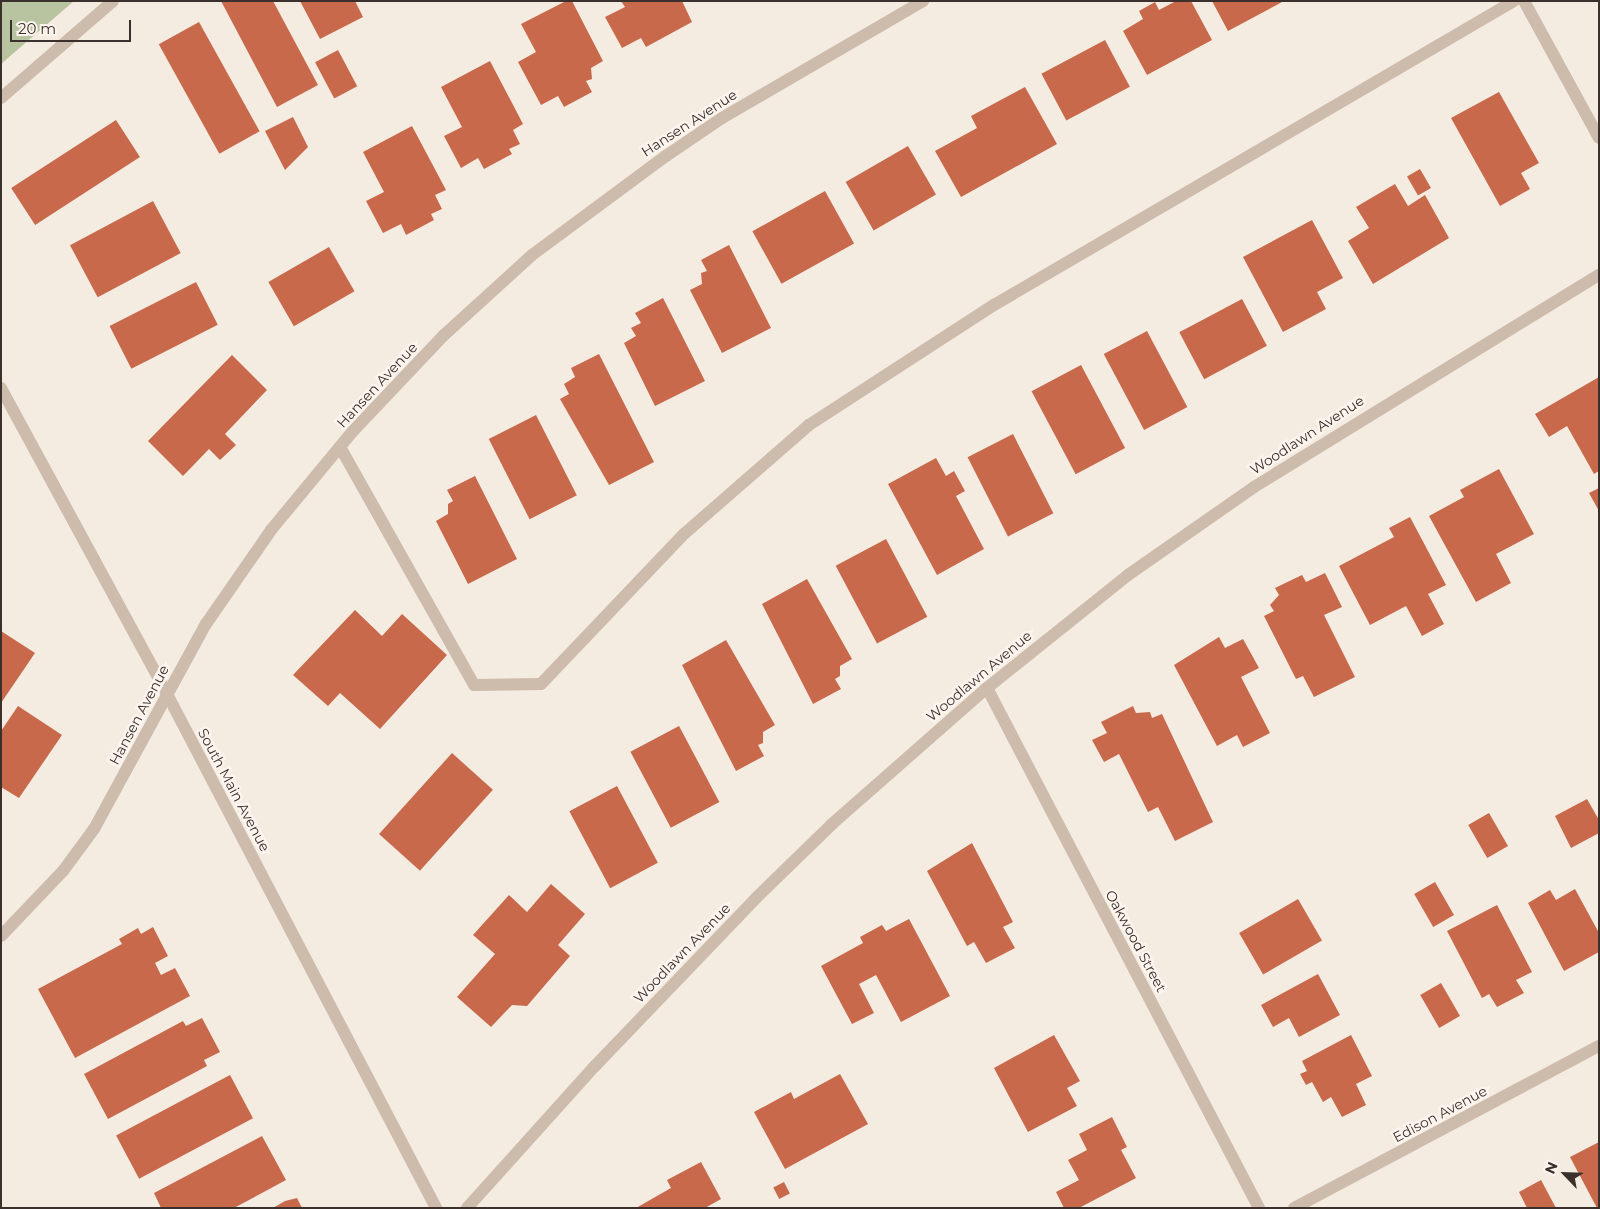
<!DOCTYPE html>
<html>
<head>
<meta charset="utf-8">
<style>
  body { margin:0 }
  #map { position:relative; width:1600px; height:1209px; overflow:hidden; background:#f4ebe1; font-family:Montserrat,sans-serif }
  div>[style] { position:absolute }
  .green>* { inset:0; background:#b8c4a0 }
  .building>* { inset:0; background:#c8694b; transform-origin:0 0 }
  .service>* { height:12px; margin:-6px; padding:0 6px; transform-origin:6px; border-radius:6px; background:#cdbbac }
  .minor>* { height:12px; margin:-6px; padding:0 6px; transform-origin:6px; border-radius:6px; background:#cdbbac }
  .tertiary>* { height:12px; margin:-6px; padding:0 6px; transform-origin:6px; border-radius:6px; background:#cdbbac }
  span { translate:-50% -50%; white-space:nowrap; text-align:center; line-height:1.15; -webkit-text-stroke:5px #fbf5ee; paint-order:stroke }
  .street-label { font-size:14px; color:#3b302b }
  .frame { position:absolute; inset:0; border:2px solid #3b302b; pointer-events:none }
  .north { position:absolute; left:1540px; top:1149px; width:50px; height:50px; -webkit-text-stroke:4px #fbf5ee; paint-order:stroke; rotate:294deg; font-size:14px; font-weight:700; line-height:20px; text-align:center; color:#3b302b }
  .north::after { content:''; display:block; margin:auto; width:18px; height:22px; background:#3b302b; clip-path:polygon(50% 0,100% 100%,50% 72%,0 100%) }
  .scale { position:absolute; left:10px; top:20px; width:121px; height:22px; box-sizing:border-box; border:2px solid #3b302b; border-top:0; padding-left:6px; font-size:15px; line-height:18px; white-space:nowrap; color:#3b302b; -webkit-text-stroke:4px #fbf5ee; paint-order:stroke }
</style>
</head>
<body>
<div id="map">
  <div class="green">
    <div style="clip-path:polygon(1px 1px,74px 1px,1px 64px)"></div>
  </div>
  <div class="building">
    <div style="clip-path:polygon(221px 1px,273px 1px,318px 85px,277px 107px)"></div>
    <div style="clip-path:polygon(300px 1px,355px 1px,363px 17px,320px 39px)"></div>
    <div style="clip-path:polygon(566px 1px,572px 1px,603px 61px,591px 68px,592px 79px,586px 81px,592px 92px,564px 107px,558px 96px,541px 105px,518px 62px,536px 52px,521px 24px)"></div>
    <div style="clip-path:polygon(621px 1px,682px 1px,692px 22px,646px 47px,641px 38px,622px 48px,605px 17px,625px 7px)"></div>
    <div style="clip-path:polygon(1176px 1px,1191px 1px,1212px 40px,1147px 75px,1123px 31px,1143px 19px,1139px 11px,1155px 2px,1159px 10px)"></div>
    <div style="clip-path:polygon(1212px 1px,1284px 1px,1228px 31px)"></div>
    <div style="left:199px;top:22px;width:125px;height:46px;rotate:61deg"></div>
    <div style="left:1105px;top:40px;width:53px;height:72px;rotate:62deg"></div>
    <div style="left:338px;top:50px;width:41px;height:26px;rotate:62deg"></div>
    <div style="clip-path:polygon(490px 61px,523px 124px,513px 130px,520px 144px,509px 149px,512px 154px,484px 169px,478px 158px,461px 168px,444px 136px,462px 127px,441px 87px)"></div>
    <div style="clip-path:polygon(1025px 87px,1057px 144px,961px 197px,935px 151px,977px 128px,971px 116px)"></div>
    <div style="clip-path:polygon(1499px 92px,1539px 163px,1521px 173px,1530px 189px,1500px 206px,1451px 118px)"></div>
    <div style="clip-path:polygon(293px 117px,308px 147px,285px 170px,265px 131px)"></div>
    <div style="left:116px;top:120px;width:44px;height:125px;rotate:57deg"></div>
    <div style="clip-path:polygon(412px 126px,446px 190px,435px 195px,442px 209px,431px 214px,434px 220px,406px 235px,401px 224px,383px 233px,366px 201px,384px 192px,363px 152px)"></div>
    <div style="left:908px;top:146px;width:56px;height:72px;rotate:60deg"></div>
    <div style="left:1420px;top:169px;width:22px;height:15px;rotate:60deg"></div>
    <div style="clip-path:polygon(1395px 184px,1408px 206px,1425px 195px,1449px 238px,1373px 284px,1348px 241px,1369px 228px,1356px 207px)"></div>
    <div style="left:825px;top:191px;width:60px;height:83px;rotate:61deg"></div>
    <div style="left:153px;top:201px;width:59px;height:94px;rotate:62deg"></div>
    <div style="clip-path:polygon(1312px 220px,1343px 278px,1317px 292px,1326px 309px,1283px 332px,1243px 257px)"></div>
    <div style="clip-path:polygon(729px 245px,771px 328px,722px 353px,690px 290px,702px 284px,701px 273px,707px 271px,701px 260px)"></div>
    <div style="left:329px;top:247px;width:51px;height:70px;rotate:60deg"></div>
    <div style="left:196px;top:282px;width:48px;height:97px;rotate:63deg"></div>
    <div style="clip-path:polygon(663px 298px,705px 381px,655px 406px,624px 343px,636px 336px,631px 328px,641px 323px,635px 313px)"></div>
    <div style="left:1242px;top:299px;width:53px;height:71px;rotate:62deg"></div>
    <div style="left:1147px;top:331px;width:86px;height:49px;rotate:62deg"></div>
    <div style="clip-path:polygon(599px 354px,654px 462px,609px 485px,560px 399px,569px 394px,564px 384px,575px 377px,571px 368px)"></div>
    <div style="clip-path:polygon(232px 355px,267px 390px,225px 434px,236px 445px,220px 460px,209px 449px,183px 476px,148px 441px)"></div>
    <div style="left:1081px;top:365px;width:94px;height:56px;rotate:62deg"></div>
    <div style="clip-path:polygon(1599px 377px,1599px 471px,1594px 474px,1567px 426px,1549px 437px,1535px 414px)"></div>
    <div style="left:536px;top:415px;width:90px;height:53px;rotate:63deg"></div>
    <div style="left:1013px;top:434px;width:89px;height:51px;rotate:63deg"></div>
    <div style="clip-path:polygon(936px 458px,946px 476px,954px 471px,965px 491px,956px 496px,984px 549px,937px 575px,888px 484px)"></div>
    <div style="clip-path:polygon(1499px 469px,1534px 534px,1496px 554px,1511px 583px,1476px 602px,1429px 516px,1464px 497px,1460px 490px)"></div>
    <div style="clip-path:polygon(475px 476px,517px 559px,468px 584px,436px 521px,448px 514px,448px 504px,453px 501px,447px 490px)"></div>
    <div style="clip-path:polygon(1599px 488px,1599px 511px,1589px 493px)"></div>
    <div style="clip-path:polygon(1410px 517px,1446px 585px,1428px 594px,1444px 624px,1422px 636px,1406px 606px,1370px 625px,1339px 566px,1394px 537px,1389px 528px)"></div>
    <div style="left:886px;top:539px;width:88px;height:57px;rotate:62deg"></div>
    <div style="clip-path:polygon(1325px 573px,1342px 607px,1324px 615px,1355px 677px,1314px 697px,1303px 676px,1296px 679px,1264px 616px,1274px 611px,1270px 605px,1279px 595px,1275px 588px,1302px 575px,1306px 582px)"></div>
    <div style="clip-path:polygon(807px 579px,852px 659px,840px 666px,840px 676px,835px 679px,841px 689px,813px 704px,762px 604px)"></div>
    <div style="clip-path:polygon(355px 610px,382px 636px,402px 614px,447px 655px,380px 729px,340px 693px,328px 706px,293px 675px)"></div>
    <div style="clip-path:polygon(1px 631px,35px 653px,1px 703px)"></div>
    <div style="clip-path:polygon(1219px 637px,1225px 648px,1243px 639px,1259px 668px,1241px 677px,1270px 733px,1243px 747px,1237px 735px,1217px 746px,1174px 665px)"></div>
    <div style="clip-path:polygon(726px 640px,775px 725px,763px 732px,763px 743px,758px 745px,764px 756px,736px 771px,682px 665px)"></div>
    <div style="clip-path:polygon(18px 706px,62px 735px,19px 798px,1px 787px,1px 731px)"></div>
    <div style="clip-path:polygon(1133px 706px,1136px 713px,1150px 712px,1152px 718px,1162px 714px,1213px 822px,1175px 841px,1158px 807px,1148px 812px,1119px 754px,1104px 762px,1092px 740px,1107px 733px,1101px 722px)"></div>
    <div style="left:679px;top:726px;width:86px;height:55px;rotate:62deg"></div>
    <div style="left:452px;top:753px;width:55px;height:109px;rotate:42deg"></div>
    <div style="left:617px;top:786px;width:87px;height:54px;rotate:62deg"></div>
    <div style="clip-path:polygon(1587px 799px,1599px 820px,1599px 833px,1571px 848px,1555px 816px)"></div>
    <div style="left:1489px;top:813px;width:38px;height:24px;rotate:60deg"></div>
    <div style="clip-path:polygon(972px 843px,1013px 922px,1003px 927px,1015px 948px,986px 963px,974px 942px,967px 946px,927px 871px)"></div>
    <div style="left:1435px;top:882px;width:38px;height:24px;rotate:60deg"></div>
    <div style="clip-path:polygon(551px 884px,585px 914px,558px 945px,570px 956px,527px 1006px,512px 1005px,491px 1027px,457px 997px,495px 954px,473px 935px,509px 895px,527px 912px)"></div>
    <div style="clip-path:polygon(1575px 889px,1599px 933px,1599px 952px,1564px 971px,1528px 903px,1550px 890px,1556px 900px)"></div>
    <div style="left:1298px;top:899px;width:48px;height:68px;rotate:60deg"></div>
    <div style="clip-path:polygon(1497px 905px,1532px 972px,1516px 980px,1524px 993px,1497px 1007px,1489px 994px,1482px 998px,1447px 931px)"></div>
    <div style="clip-path:polygon(909px 919px,950px 996px,901px 1022px,876px 975px,859px 984px,874px 1013px,852px 1024px,821px 966px,863px 943px,860px 937px,882px 925px,886px 931px)"></div>
    <div style="clip-path:polygon(153px 927px,168px 956px,155px 963px,161px 975px,175px 968px,190px 996px,75px 1058px,38px 989px,122px 944px,119px 939px,138px 928px,141px 934px)"></div>
    <div style="clip-path:polygon(1318px 974px,1340px 1015px,1299px 1037px,1289px 1018px,1273px 1027px,1261px 1005px)"></div>
    <div style="left:1441px;top:983px;width:38px;height:24px;rotate:60deg"></div>
    <div style="clip-path:polygon(202px 1018px,220px 1052px,204px 1060px,207px 1066px,108px 1119px,84px 1074px,183px 1021px,186px 1026px)"></div>
    <div style="clip-path:polygon(1054px 1035px,1080px 1081px,1067px 1088px,1077px 1106px,1028px 1132px,994px 1068px)"></div>
    <div style="clip-path:polygon(1351px 1035px,1372px 1076px,1356px 1084px,1366px 1105px,1342px 1117px,1331px 1097px,1323px 1102px,1312px 1082px,1306px 1085px,1300px 1074px,1307px 1071px,1302px 1061px)"></div>
    <div style="clip-path:polygon(840px 1074px,868px 1124px,785px 1169px,754px 1112px,791px 1092px,794px 1099px)"></div>
    <div style="left:230px;top:1075px;width:49px;height:129px;rotate:62deg"></div>
    <div style="clip-path:polygon(1112px 1117px,1127px 1147px,1121px 1150px,1136px 1178px,1079px 1208px,1064px 1208px,1056px 1192px,1079px 1180px,1068px 1160px,1087px 1150px,1079px 1134px)"></div>
    <div style="clip-path:polygon(262px 1136px,286px 1180px,234px 1208px,161px 1208px,154px 1193px)"></div>
    <div style="clip-path:polygon(1599px 1142px,1599px 1208px,1597px 1208px,1570px 1157px)"></div>
    <div style="clip-path:polygon(701px 1162px,721px 1199px,705px 1208px,636px 1208px,671px 1188px,667px 1180px)"></div>
    <div style="clip-path:polygon(1541px 1180px,1556px 1208px,1527px 1208px,1519px 1192px)"></div>
    <div style="left:784px;top:1182px;width:13px;height:12px;rotate:63deg"></div>
    <div style="clip-path:polygon(297px 1198px,302px 1208px,273px 1208px,285px 1201px)"></div>
  </div>
  <div class="service">
    <div style="left:340px;top:447px;width:273px;rotate:60.6deg"></div>
    <div style="left:474px;top:685px;width:67px;rotate:-0.9deg"></div>
    <div style="left:541px;top:684px;width:207px;rotate:-46.4deg"></div>
    <div style="left:684px;top:534px;width:166px;rotate:-41.1deg"></div>
    <div style="left:809px;top:425px;width:221px;rotate:-33deg"></div>
    <div style="left:994px;top:305px;width:602px;rotate:-30.31deg"></div>
  </div>
  <div class="minor">
    <div style="left:1524px;top:1px;width:156px;rotate:61.3deg"></div>
    <div style="left:1px;top:98px;width:148px;rotate:-40.9deg"></div>
    <div style="left:987px;top:688px;width:587px;rotate:62.39deg"></div>
    <div style="left:1px;top:936px;width:90px;rotate:-46.4deg"></div>
    <div style="left:63px;top:871px;width:52px;rotate:-53.6deg"></div>
    <div style="left:94px;top:829px;width:234px;rotate:-61.4deg"></div>
    <div style="left:206px;top:624px;width:114px;rotate:-55.3deg"></div>
    <div style="left:271px;top:530px;width:129px;rotate:-50.4deg"></div>
    <div style="left:353px;top:431px;width:131px;rotate:-46.5deg"></div>
    <div style="left:443px;top:336px;width:120px;rotate:-42.3deg"></div>
    <div style="left:532px;top:255px;width:167px;rotate:-36.5deg"></div>
    <div style="left:666px;top:156px;width:68px;rotate:-34.2deg"></div>
    <div style="left:722px;top:118px;width:233px;rotate:-30.2deg"></div>
    <div style="left:467px;top:1208px;width:191px;rotate:-48deg"></div>
    <div style="left:595px;top:1066px;width:233px;rotate:-46.2deg"></div>
    <div style="left:756px;top:898px;width:106px;rotate:-44.2deg"></div>
    <div style="left:832px;top:824px;width:206px;rotate:-41.3deg"></div>
    <div style="left:987px;top:688px;width:181px;rotate:-38.7deg"></div>
    <div style="left:1128px;top:575px;width:154px;rotate:-34.9deg"></div>
    <div style="left:1254px;top:487px;width:405px;rotate:-31.6deg"></div>
    <div style="left:1294px;top:1208px;width:345px;rotate:-28deg"></div>
  </div>
  <div class="tertiary">
    <div style="left:1px;top:388px;width:348px;rotate:61.5deg"></div>
    <div style="left:167px;top:694px;width:580px;rotate:62.37deg"></div>
  </div>
  <div class="street-label">
    <span style="left:689px;top:123px;rotate:-33deg">Hansen Avenue</span>
    <span style="left:377px;top:385px;rotate:-47deg">Hansen Avenue</span>
    <span style="left:1307px;top:435px;rotate:-33deg">Woodlawn Avenue</span>
    <span style="left:979px;top:676px;rotate:-40deg">Woodlawn Avenue</span>
    <span style="left:139px;top:715px;rotate:-62deg">Hansen Avenue</span>
    <span style="left:234px;top:790px;rotate:62deg">South Main Avenue</span>
    <span style="left:1136px;top:941px;rotate:62deg">Oakwood Street</span>
    <span style="left:682px;top:953px;rotate:-46deg">Woodlawn Avenue</span>
    <span style="left:1440px;top:1114px;rotate:-28deg">Edison Avenue</span>
  </div>
  <div class="frame"></div>
  <div class="north">N</div>
  <div class="scale">20 m</div>
</div>
</body>
</html>
